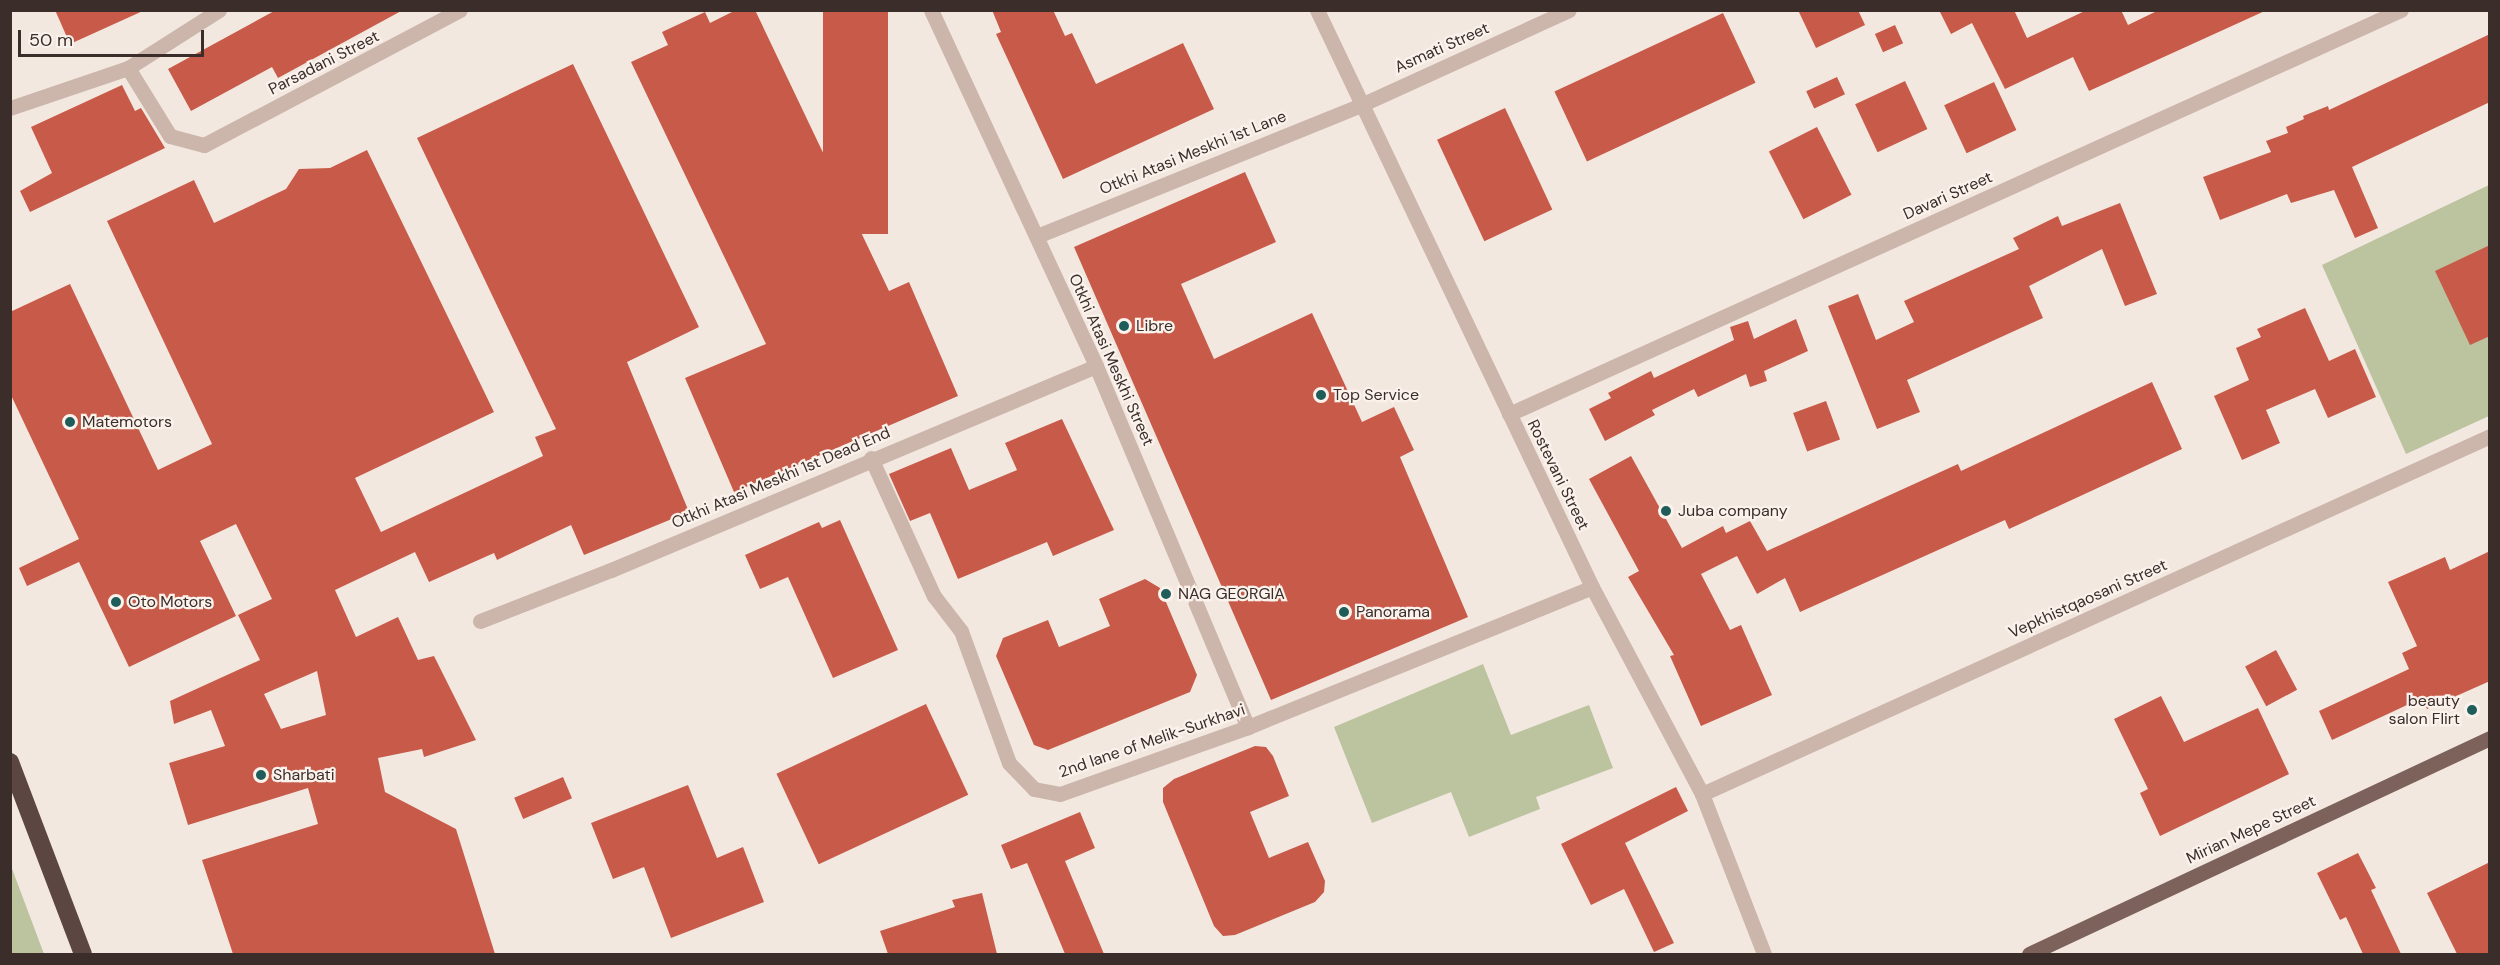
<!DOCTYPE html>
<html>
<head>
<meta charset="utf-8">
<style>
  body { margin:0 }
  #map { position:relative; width:2500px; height:965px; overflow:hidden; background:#f3e8e0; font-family:"DM Sans",sans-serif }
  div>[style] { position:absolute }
  .green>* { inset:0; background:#bbc39f }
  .building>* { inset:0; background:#c85a49; transform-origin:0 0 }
  .minor>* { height:15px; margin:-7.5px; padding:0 7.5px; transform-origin:7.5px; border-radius:7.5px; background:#ccb6ab }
  .major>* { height:15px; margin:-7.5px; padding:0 7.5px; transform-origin:7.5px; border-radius:7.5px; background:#7c625b }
  .highway>* { height:18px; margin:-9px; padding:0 9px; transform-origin:9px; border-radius:9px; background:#5b4641 }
  .dots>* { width:16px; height:16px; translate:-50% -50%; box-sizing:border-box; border:3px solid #fbf2ec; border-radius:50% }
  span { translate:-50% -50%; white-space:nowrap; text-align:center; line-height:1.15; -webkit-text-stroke:4.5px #fbf2ec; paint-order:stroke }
  .street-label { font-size:16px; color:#3a2d2a }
  .poi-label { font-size:16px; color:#3a2d2a }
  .left { translate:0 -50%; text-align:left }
  .right { translate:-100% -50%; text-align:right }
  .frame { position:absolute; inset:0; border:12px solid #3a2d2a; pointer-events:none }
  .scale { position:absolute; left:18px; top:30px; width:186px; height:27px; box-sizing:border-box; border:3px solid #3a2d2a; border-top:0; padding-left:8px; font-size:18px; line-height:21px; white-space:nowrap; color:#3a2d2a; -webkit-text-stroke:4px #fbf2ec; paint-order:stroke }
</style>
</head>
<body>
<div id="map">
  <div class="green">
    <div style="clip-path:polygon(2489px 185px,2489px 416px,2406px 454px,2322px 265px)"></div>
    <div style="clip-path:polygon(1483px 664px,1511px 735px,1589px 705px,1613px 768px,1536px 797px,1540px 809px,1469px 837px,1451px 792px,1372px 823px,1334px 727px)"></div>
    <div style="clip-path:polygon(11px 866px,44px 954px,11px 954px)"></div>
  </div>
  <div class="building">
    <div style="clip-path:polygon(55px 10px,145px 10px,70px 44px)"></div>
    <div style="clip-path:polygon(276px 10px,403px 10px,278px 78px,272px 67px,191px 111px,168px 69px)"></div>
    <div style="clip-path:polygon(736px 10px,755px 10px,889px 291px,909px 282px,958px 396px,734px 492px,685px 378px,766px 344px,631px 62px,668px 45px,662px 32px,705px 12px,710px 23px)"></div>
    <div style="left:823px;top:10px;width:65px;height:224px"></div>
    <div style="clip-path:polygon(992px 10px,1053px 10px,1065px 36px,1072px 33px,1096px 84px,1183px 43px,1214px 109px,1063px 179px,996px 34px,1001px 32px)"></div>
    <div style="clip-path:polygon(1798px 10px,1858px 10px,1865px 25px,1816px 48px)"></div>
    <div style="clip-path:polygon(1939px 10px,2014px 10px,2027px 38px,2087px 10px,2121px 10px,2128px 25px,2159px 10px,2267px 10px,2089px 91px,2073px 57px,2005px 89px,1972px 23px,1951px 34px)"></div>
    <div style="left:1723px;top:13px;width:77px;height:186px;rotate:65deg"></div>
    <div style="left:1895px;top:25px;width:20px;height:22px;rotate:66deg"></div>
    <div style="clip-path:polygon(2490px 34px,2490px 102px,2352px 167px,2378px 228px,2355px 238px,2334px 190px,2291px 203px,2287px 194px,2220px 220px,2203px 177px,2271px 152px,2266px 141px,2288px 133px,2286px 127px,2304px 119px,2303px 116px,2328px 106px,2329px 110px)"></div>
    <div style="clip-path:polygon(evenodd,573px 64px,699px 327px,627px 362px,689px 512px,584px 555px,571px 525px,497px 560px,494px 553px,429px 582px,415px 552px,335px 590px,356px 637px,398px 617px,418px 660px,434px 656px,476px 740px,424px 757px,422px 749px,378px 758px,385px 792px,456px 829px,495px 954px,233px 954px,202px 860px,318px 824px,308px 788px,188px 825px,169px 763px,225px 746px,211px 710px,174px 724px,170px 701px,260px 660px,238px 615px,272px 599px,236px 524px,200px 541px,236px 616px,129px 667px,79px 562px,27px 586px,19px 568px,79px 539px,10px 393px,10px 312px,70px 284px,158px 470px,212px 444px,107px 221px,194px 180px,214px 223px,286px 189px,299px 169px,330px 168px,367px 150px,494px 412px,355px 478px,381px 532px,543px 456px,535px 437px,556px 429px,417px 138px,573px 64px,317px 671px,326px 715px,281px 729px,264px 694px,317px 671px)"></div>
    <div style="left:1837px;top:77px;width:19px;height:34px;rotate:65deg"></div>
    <div style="left:1905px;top:81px;width:53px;height:55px;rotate:65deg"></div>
    <div style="left:1994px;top:82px;width:53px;height:55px;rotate:65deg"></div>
    <div style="clip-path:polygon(122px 85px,135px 111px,141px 108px,165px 148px,30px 212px,20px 191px,52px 173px,31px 127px)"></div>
    <div style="left:1505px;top:108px;width:112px;height:75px;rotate:65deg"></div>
    <div style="left:1817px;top:127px;width:76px;height:54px;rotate:63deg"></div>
    <div style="clip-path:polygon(1245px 172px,1276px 242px,1181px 284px,1214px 359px,1312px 313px,1362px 422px,1394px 407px,1414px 450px,1400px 457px,1468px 617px,1271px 700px,1074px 247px)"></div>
    <div style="clip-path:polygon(2120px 203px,2157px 294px,2125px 306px,2102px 249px,2029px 286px,2043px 318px,1907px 380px,1920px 412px,1877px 429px,1828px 306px,1858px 294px,1876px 340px,1914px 322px,1904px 301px,2019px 249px,2013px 238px,2058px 216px,2062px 226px)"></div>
    <div style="clip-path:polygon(2490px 245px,2490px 336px,2470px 345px,2435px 271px)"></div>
    <div style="clip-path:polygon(2305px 308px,2329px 361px,2355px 349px,2376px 397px,2328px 418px,2315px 389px,2266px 410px,2280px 443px,2242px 460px,2214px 396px,2249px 380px,2236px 348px,2261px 337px,2257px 329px)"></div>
    <div style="clip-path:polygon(1796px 319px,1808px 351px,1764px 371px,1767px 381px,1750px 387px,1746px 374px,1698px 397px,1694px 389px,1652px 410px,1655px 415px,1605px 441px,1589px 409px,1611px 398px,1608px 393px,1651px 371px,1654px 378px,1734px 340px,1730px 327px,1748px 321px,1754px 339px)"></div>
    <div style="clip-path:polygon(2152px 382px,2182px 449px,2009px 529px,2005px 520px,1800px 612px,1785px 578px,1757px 594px,1737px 556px,1701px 574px,1730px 630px,1741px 625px,1772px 695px,1701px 726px,1670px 656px,1674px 655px,1628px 577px,1639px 571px,1589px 479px,1631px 456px,1682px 548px,1723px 526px,1726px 533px,1750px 521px,1767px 551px,1958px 464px,1961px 471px)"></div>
    <div style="left:1826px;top:401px;width:41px;height:35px;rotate:70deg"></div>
    <div style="clip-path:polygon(1062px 419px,1114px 530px,1053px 556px,1047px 542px,958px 579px,930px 513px,910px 521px,889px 474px,951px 448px,969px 490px,1017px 470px,1005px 443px)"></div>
    <div style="clip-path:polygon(840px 520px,898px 650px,833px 678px,788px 577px,760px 589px,745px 555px,819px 522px,822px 528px)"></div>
    <div style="clip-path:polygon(2490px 551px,2490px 681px,2427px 709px,2422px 698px,2332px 740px,2319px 711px,2409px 669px,2402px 653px,2417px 646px,2388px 582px,2445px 557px,2450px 570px)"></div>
    <div style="clip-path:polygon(1145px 579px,1160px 588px,1197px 675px,1190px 692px,1048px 750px,1034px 745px,996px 656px,1003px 638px,1048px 620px,1059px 647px,1110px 626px,1099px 599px)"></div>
    <div style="left:2276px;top:650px;width:45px;height:35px;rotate:62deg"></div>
    <div style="clip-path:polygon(2161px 696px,2184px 742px,2258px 708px,2289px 774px,2160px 836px,2140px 793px,2148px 789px,2114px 719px)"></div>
    <div style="left:926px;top:704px;width:100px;height:165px;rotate:65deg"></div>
    <div style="clip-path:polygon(1255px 746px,1266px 747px,1273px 756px,1289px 796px,1250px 812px,1269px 858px,1308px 842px,1325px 881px,1324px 892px,1315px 902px,1235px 935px,1223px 936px,1214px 926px,1163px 802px,1163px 788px,1174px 779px)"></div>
    <div style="left:563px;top:777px;width:23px;height:53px;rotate:67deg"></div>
    <div style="clip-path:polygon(688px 785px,717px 858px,743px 847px,764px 902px,671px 938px,644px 867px,613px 879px,591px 823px)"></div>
    <div style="clip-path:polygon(1676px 787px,1688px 811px,1625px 843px,1674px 943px,1654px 952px,1624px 889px,1591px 905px,1561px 844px)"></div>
    <div style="clip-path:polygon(1080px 812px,1095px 848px,1065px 861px,1104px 954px,1065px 954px,1027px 863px,1011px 869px,1001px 845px)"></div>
    <div style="clip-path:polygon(2358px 853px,2376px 888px,2371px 890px,2401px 954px,2363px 954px,2346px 917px,2340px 920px,2317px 873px)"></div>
    <div style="clip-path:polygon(2490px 862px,2490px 954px,2457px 954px,2427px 893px)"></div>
    <div style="clip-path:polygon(982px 893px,997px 954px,888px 954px,880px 931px,955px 907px,952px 900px)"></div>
  </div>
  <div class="minor">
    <div style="left:931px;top:10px;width:392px;rotate:65.1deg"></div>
    <div style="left:1096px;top:366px;width:392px;rotate:67.2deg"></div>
    <div style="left:1317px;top:10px;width:639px;rotate:64.52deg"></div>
    <div style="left:1592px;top:587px;width:234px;rotate:62deg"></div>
    <div style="left:1702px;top:794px;width:172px;rotate:68.8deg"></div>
    <div style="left:128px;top:68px;width:80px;rotate:58.3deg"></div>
    <div style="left:170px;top:136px;width:35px;rotate:15deg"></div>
    <div style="left:204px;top:145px;width:289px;rotate:-27.8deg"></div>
    <div style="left:10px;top:108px;width:125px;rotate:-18.7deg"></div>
    <div style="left:128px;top:68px;width:108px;rotate:-32.5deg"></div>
    <div style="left:1037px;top:236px;width:352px;rotate:-22deg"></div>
    <div style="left:1363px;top:104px;width:226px;rotate:-24.5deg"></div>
    <div style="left:1509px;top:414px;width:979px;rotate:-24.37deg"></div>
    <div style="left:871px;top:458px;width:152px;rotate:65.5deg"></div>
    <div style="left:934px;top:596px;width:44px;rotate:52.4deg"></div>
    <div style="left:961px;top:631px;width:140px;rotate:70deg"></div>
    <div style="left:1009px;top:763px;width:36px;rotate:46deg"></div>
    <div style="left:1034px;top:789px;width:26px;rotate:11deg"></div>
    <div style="left:1060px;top:794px;width:200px;rotate:-19.6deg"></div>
    <div style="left:1248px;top:727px;width:371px;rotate:-22.1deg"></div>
    <div style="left:480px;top:621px;width:141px;rotate:-21.3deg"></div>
    <div style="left:611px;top:570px;width:526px;rotate:-22.81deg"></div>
    <div style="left:1702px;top:794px;width:866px;rotate:-24.43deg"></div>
  </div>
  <div class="major">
    <div style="left:2029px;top:954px;width:509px;rotate:-25.11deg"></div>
  </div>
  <div class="highway">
    <div style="left:10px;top:762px;width:205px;rotate:69.2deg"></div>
  </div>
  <div class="dots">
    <div style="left:1124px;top:326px;background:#1f5d5a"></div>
    <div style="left:1321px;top:395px;background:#1f5d5a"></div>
    <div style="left:70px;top:422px;background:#1f5d5a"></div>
    <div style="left:1666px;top:511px;background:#1f5d5a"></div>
    <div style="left:1166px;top:594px;background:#1f5d5a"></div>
    <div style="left:116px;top:602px;background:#1f5d5a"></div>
    <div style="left:1344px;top:612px;background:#1f5d5a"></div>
    <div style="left:2472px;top:710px;background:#1f5d5a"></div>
    <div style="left:261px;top:775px;background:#1f5d5a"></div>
  </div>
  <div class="street-label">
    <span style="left:1442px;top:48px;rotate:-24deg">Asmati Street</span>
    <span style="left:324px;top:63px;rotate:-27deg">Parsadani Street</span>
    <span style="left:1193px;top:153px;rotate:-22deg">Otkhi Atasi Meskhi 1st Lane</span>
    <span style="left:1948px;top:196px;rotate:-24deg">Davari Street</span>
    <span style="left:1111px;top:360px;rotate:66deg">Otkhi Atasi Meskhi Street</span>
    <span style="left:1558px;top:475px;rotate:64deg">Rostevani Street</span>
    <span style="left:781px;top:478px;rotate:-23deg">Otkhi Atasi Meskhi 1st Dead End</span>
    <span style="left:2088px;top:599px;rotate:-24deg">Vepkhistqaosani Street</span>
    <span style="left:1152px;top:741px;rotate:-19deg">2nd lane of Melik-Surkhavi</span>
    <span style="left:2251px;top:830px;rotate:-25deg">Mirian Mepe Street</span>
  </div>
  <div class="poi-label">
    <span class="left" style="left:1136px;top:326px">Libre</span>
    <span class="left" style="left:1333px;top:395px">Top Service</span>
    <span class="left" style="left:82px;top:422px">Matemotors</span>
    <span class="left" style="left:1678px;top:511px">Juba company</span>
    <span class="left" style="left:1178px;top:594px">NAG GEORGIA</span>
    <span class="left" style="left:128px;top:602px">Oto Motors</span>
    <span class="left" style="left:1356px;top:612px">Panorama</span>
    <span class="right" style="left:2460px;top:710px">beauty<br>salon Flirt</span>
    <span class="left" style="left:273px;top:775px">Sharbati</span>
  </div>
  <div class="frame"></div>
  <div class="scale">50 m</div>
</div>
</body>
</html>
